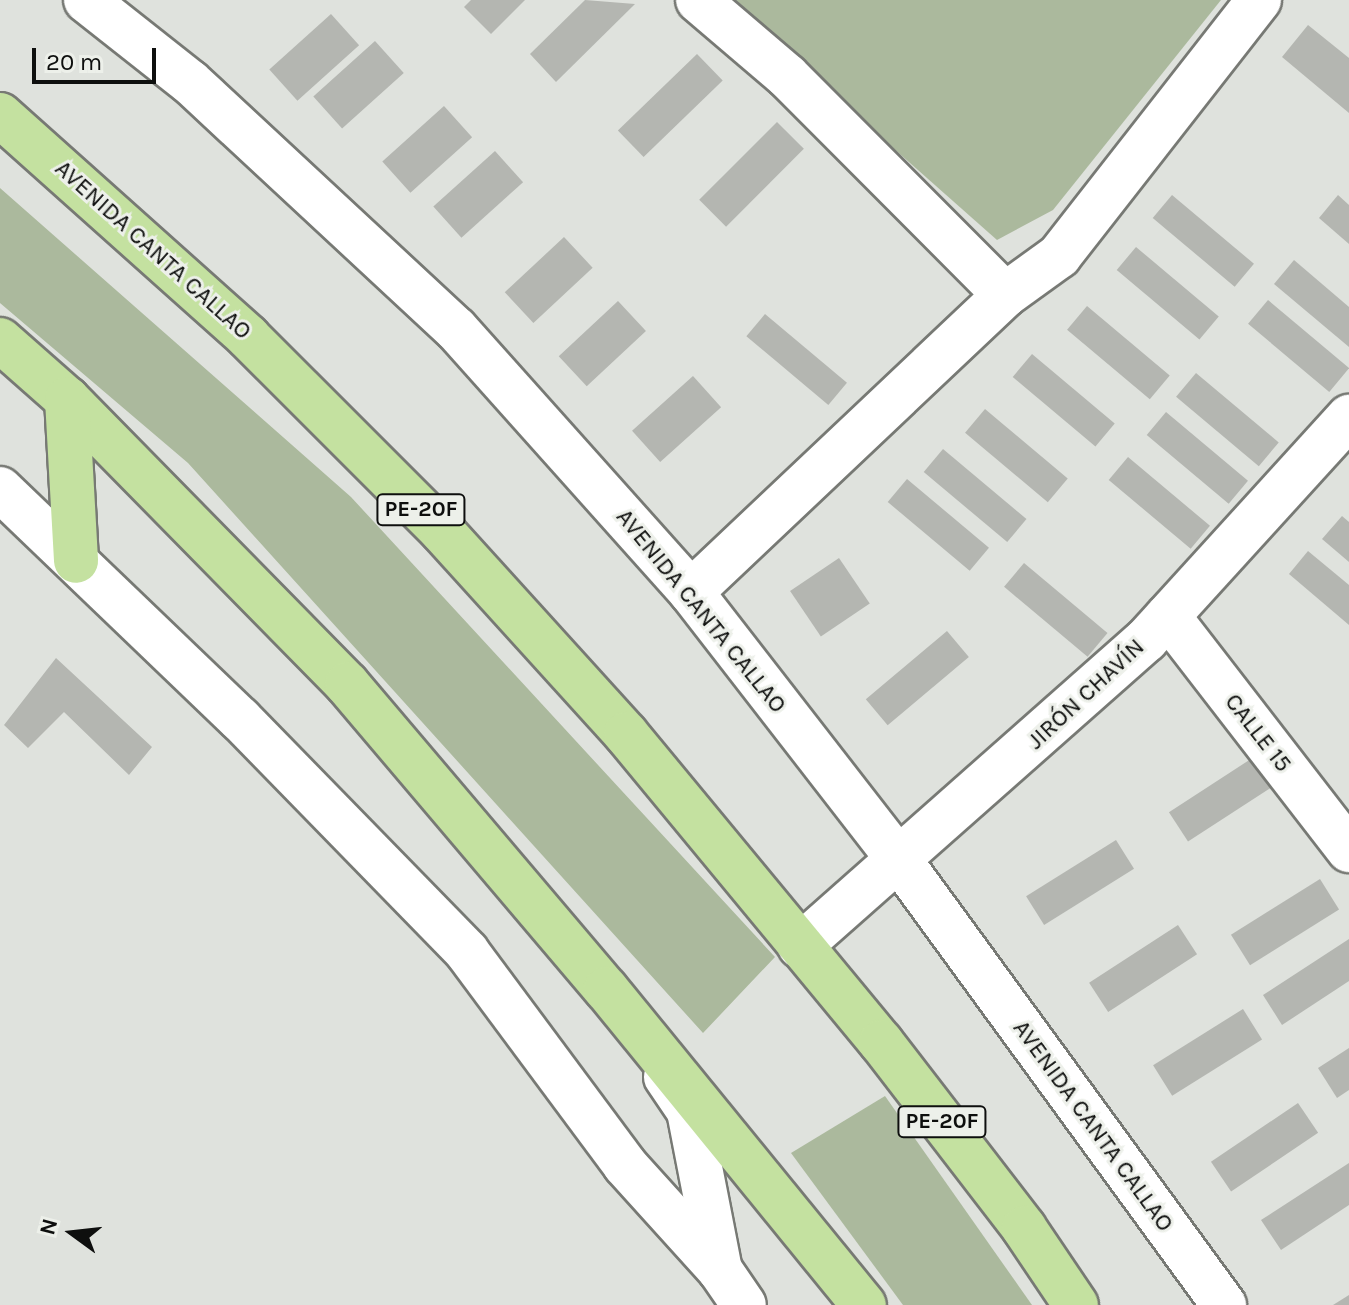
<!DOCTYPE html>
<html>
<head>
<meta charset="utf-8">
<style>
  body { margin:0 }
  #map { position:relative; width:1349px; height:1305px; overflow:hidden; background:#dfe2dd; font-family:Karla,sans-serif }
  div>[style] { position:absolute }
  .green>* { inset:0; background:#abb99d }
  .building>* { inset:0; background:#b4b6b1; transform-origin:0 0 }
  .roads { filter:drop-shadow(2px 0 #777974) drop-shadow(-2px 0 #777974) drop-shadow(0 2px #777974) drop-shadow(0 -2px #777974) }
  .minor>* { height:44px; margin:-22px; padding:0 22px; transform-origin:22px; border-radius:22px; background:#fff }
  .major>* { height:44px; margin:-22px; padding:0 22px; transform-origin:22px; border-radius:22px; background:#c4e1a0 }
  span { translate:-50% -50%; white-space:nowrap; text-align:center; line-height:1.15; -webkit-text-stroke:6px #edf0ea; paint-order:stroke }
  .shield-label span { padding:2px 6px; background:#edf0ea; border:2px solid; border-radius:6px; -webkit-text-stroke-width:0 }
  .shield-label { font-size:22px; color:#0e0f0e; font-weight:700 }
  .street-label { font-size:24px; color:#0e0f0e }
  .north { position:absolute; left:32px; top:1193px; width:80px; height:80px; -webkit-text-stroke:6px #edf0ea; paint-order:stroke; rotate:285deg; font-size:22px; font-weight:700; line-height:32px; text-align:center; color:#0e0f0e }
  .north::after { content:''; display:block; margin:auto; width:28px; height:36px; background:#0e0f0e; clip-path:polygon(50% 0,100% 100%,50% 72%,0 100%) }
  .scale { position:absolute; left:32px; top:48px; width:124px; height:36px; box-sizing:border-box; border:4px solid #0e0f0e; border-top:0; padding-left:10px; font-size:24px; line-height:28px; white-space:nowrap; color:#0e0f0e; -webkit-text-stroke:6px #edf0ea; paint-order:stroke }
</style>
</head>
<body>
<div id="map">
  <div class="green">
    <div style="clip-path:polygon(726px 0,1221px 0,1053px 210px,997px 240px)"></div>
    <div style="clip-path:polygon(0 188px,351px 497px,775px 957px,703px 1033px,188px 463px,0 303px)"></div>
    <div style="clip-path:polygon(885px 1096px,1032px 1305px,903px 1305px,791px 1153px)"></div>
  </div>
  <div class="building">
    <div style="clip-path:polygon(471px 0,525px 0,491px 34px,464px 7px)"></div>
    <div style="clip-path:polygon(585px 0,635px 4px,556px 82px,530px 54px)"></div>
    <div style="left:331px;top:14px;width:42px;height:83px;rotate:48deg"></div>
    <div style="clip-path:polygon(1308px 25px,1349px 58px,1349px 113px,1282px 57px)"></div>
    <div style="left:375px;top:41px;width:43px;height:83px;rotate:48deg"></div>
    <div style="left:697px;top:54px;width:37px;height:110px;rotate:46deg"></div>
    <div style="left:444px;top:106px;width:42px;height:83px;rotate:48deg"></div>
    <div style="left:777px;top:122px;width:38px;height:110px;rotate:45deg"></div>
    <div style="left:495px;top:151px;width:42px;height:83px;rotate:48deg"></div>
    <div style="left:1172px;top:195px;width:107px;height:30px;rotate:40deg"></div>
    <div style="clip-path:polygon(1338px 195px,1349px 205px,1349px 244px,1319px 218px)"></div>
    <div style="left:564px;top:237px;width:42px;height:81px;rotate:47deg"></div>
    <div style="left:1136px;top:247px;width:108px;height:30px;rotate:40deg"></div>
    <div style="clip-path:polygon(1294px 260px,1349px 307px,1349px 347px,1274px 284px)"></div>
    <div style="left:1268px;top:300px;width:106px;height:31px;rotate:40deg"></div>
    <div style="left:618px;top:301px;width:41px;height:81px;rotate:47deg"></div>
    <div style="left:1087px;top:306px;width:108px;height:31px;rotate:40deg"></div>
    <div style="left:765px;top:314px;width:107px;height:29px;rotate:40deg"></div>
    <div style="left:1032px;top:354px;width:108px;height:30px;rotate:40deg"></div>
    <div style="left:1196px;top:373px;width:108px;height:31px;rotate:40deg"></div>
    <div style="left:693px;top:376px;width:42px;height:82px;rotate:48deg"></div>
    <div style="left:985px;top:409px;width:108px;height:31px;rotate:40deg"></div>
    <div style="left:1166px;top:412px;width:107px;height:30px;rotate:40deg"></div>
    <div style="left:943px;top:449px;width:109px;height:30px;rotate:40deg"></div>
    <div style="left:1128px;top:457px;width:107px;height:30px;rotate:40deg"></div>
    <div style="left:907px;top:479px;width:107px;height:30px;rotate:40deg"></div>
    <div style="clip-path:polygon(1342px 516px,1349px 522px,1349px 562px,1322px 539px)"></div>
    <div style="clip-path:polygon(1308px 551px,1349px 585px,1349px 625px,1289px 574px)"></div>
    <div style="left:839px;top:558px;width:55px;height:59px;rotate:56deg"></div>
    <div style="left:1024px;top:563px;width:109px;height:31px;rotate:40deg"></div>
    <div style="left:947px;top:631px;width:34px;height:106px;rotate:50deg"></div>
    <div style="clip-path:polygon(56px 658px,152px 747px,129px 775px,64px 712px,28px 748px,4px 725px)"></div>
    <div style="left:1257px;top:755px;width:35px;height:105px;rotate:57deg"></div>
    <div style="left:1116px;top:840px;width:34px;height:106px;rotate:58deg"></div>
    <div style="left:1320px;top:879px;width:36px;height:105px;rotate:58deg"></div>
    <div style="left:1178px;top:925px;width:35px;height:106px;rotate:57deg"></div>
    <div style="clip-path:polygon(1349px 939px,1349px 981px,1282px 1025px,1263px 995px)"></div>
    <div style="left:1243px;top:1009px;width:36px;height:106px;rotate:58deg"></div>
    <div style="clip-path:polygon(1349px 1048px,1349px 1090px,1337px 1098px,1318px 1068px)"></div>
    <div style="left:1298px;top:1103px;width:36px;height:105px;rotate:56deg"></div>
    <div style="clip-path:polygon(1349px 1163px,1349px 1205px,1281px 1250px,1261px 1220px)"></div>
    <div style="clip-path:polygon(1349px 1295px,1349px 1305px,1333px 1305px)"></div>
  </div>
  <div class="roads">
    <div class="minor">
      <div style="left:86px;top:0;width:132px;rotate:38.3deg"></div>
      <div style="left:190px;top:82px;width:363px;rotate:42.9deg"></div>
      <div style="left:456px;top:329px;width:353px;rotate:48.2deg"></div>
      <div style="left:691px;top:592px;width:341px;rotate:52.2deg"></div>
      <div style="left:900px;top:861px;width:550px;rotate:53.88deg"></div>
      <div style="left:698px;top:0;width:117px;rotate:40.5deg"></div>
      <div style="left:787px;top:76px;width:309px;rotate:45.1deg"></div>
      <div style="left:0;top:489px;width:332px;rotate:43.8deg"></div>
      <div style="left:240px;top:719px;width:325px;rotate:45.7deg"></div>
      <div style="left:467px;top:952px;width:265px;rotate:53.4deg"></div>
      <div style="left:625px;top:1165px;width:142px;rotate:47.9deg"></div>
      <div style="left:720px;top:1270px;width:42px;rotate:55.6deg"></div>
      <div style="left:691px;top:592px;width:432px;rotate:-43.4deg"></div>
      <div style="left:1005px;top:295px;width:67px;rotate:-35.8deg"></div>
      <div style="left:1059px;top:256px;width:325px;rotate:-52deg"></div>
      <div style="left:1168px;top:616px;width:296px;rotate:52.3deg"></div>
      <div style="left:800px;top:946px;width:462px;rotate:-41.5deg"></div>
      <div style="left:1146px;top:640px;width:302px;rotate:-47.7deg"></div>
      <div style="left:666px;top:1077px;width:41px;rotate:55.9deg"></div>
      <div style="left:689px;top:1111px;width:162px;rotate:79deg"></div>
    </div>
    <div class="major">
      <div style="left:0;top:115px;width:333px;rotate:41.8deg"></div>
      <div style="left:248px;top:337px;width:274px;rotate:45deg"></div>
      <div style="left:442px;top:531px;width:274px;rotate:47.8deg"></div>
      <div style="left:626px;top:734px;width:400px;rotate:50.4deg"></div>
      <div style="left:881px;top:1042px;width:235px;rotate:52.4deg"></div>
      <div style="left:1024px;top:1228px;width:93px;rotate:56deg"></div>
      <div style="left:0;top:340px;width:89px;rotate:41.4deg"></div>
      <div style="left:67px;top:399px;width:400px;rotate:45.5deg"></div>
      <div style="left:347px;top:684px;width:400px;rotate:49.7deg"></div>
      <div style="left:606px;top:989px;width:408px;rotate:50.8deg"></div>
      <div style="left:67px;top:399px;width:162px;rotate:86.8deg"></div>
    </div>
  </div>
  <div class="shield-label">
    <span style="left:421px;top:510px">PE-20F</span>
    <span style="left:942px;top:1122px">PE-20F</span>
  </div>
  <div class="street-label">
    <span style="left:153px;top:250px;rotate:42deg">AVENIDA CANTA CALLAO</span>
    <span style="left:701px;top:611px;rotate:51deg">AVENIDA CANTA CALLAO</span>
    <span style="left:1086px;top:694px;rotate:-43deg">JIRÓN CHAVÍN</span>
    <span style="left:1258px;top:733px;rotate:52deg">CALLE 15</span>
    <span style="left:1093px;top:1126px;rotate:54deg">AVENIDA CANTA CALLAO</span>
  </div>
  <div class="north">N</div>
  <div class="scale">20 m</div>
</div>
</body>
</html>
